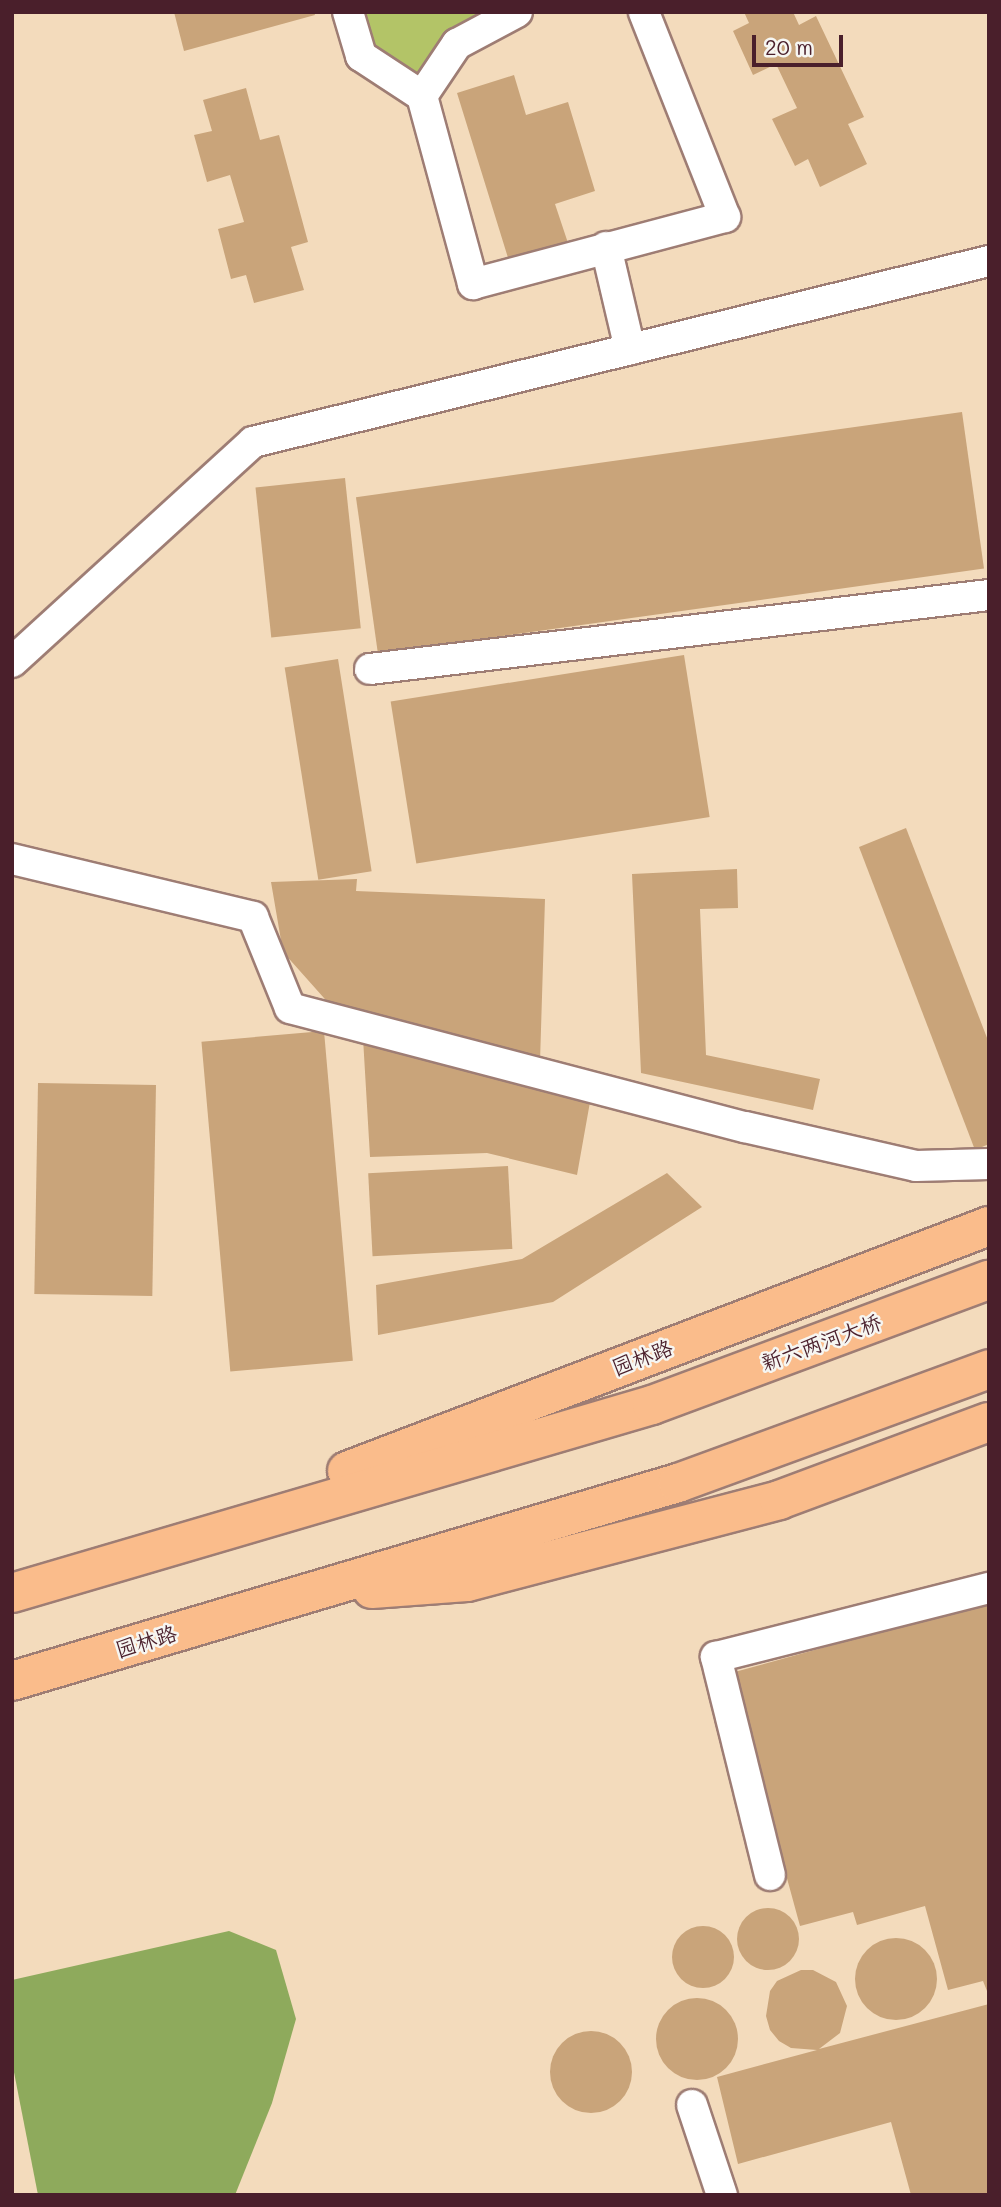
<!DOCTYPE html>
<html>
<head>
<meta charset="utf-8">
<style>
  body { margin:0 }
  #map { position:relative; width:1001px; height:2207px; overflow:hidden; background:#f3dbbc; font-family:Mali,"LXGW WenKai TC",sans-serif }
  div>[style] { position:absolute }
  .green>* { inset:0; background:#b3c467 }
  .forest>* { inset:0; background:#8eaa5c }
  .building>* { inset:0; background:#c9a47a; transform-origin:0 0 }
  .round { border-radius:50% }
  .roads { filter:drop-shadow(2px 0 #9e7d74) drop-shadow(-2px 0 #9e7d74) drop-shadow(0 2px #9e7d74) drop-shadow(0 -2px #9e7d74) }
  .minor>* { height:30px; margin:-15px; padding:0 15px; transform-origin:15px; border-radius:15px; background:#fff }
  .major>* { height:38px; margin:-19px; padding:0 19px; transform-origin:19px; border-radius:19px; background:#fabc8b }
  span { translate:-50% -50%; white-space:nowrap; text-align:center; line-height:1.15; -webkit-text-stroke:5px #f6f6f2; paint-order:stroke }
  .street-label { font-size:21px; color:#4a1f2b }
  .frame { position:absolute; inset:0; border:14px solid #4a1f2b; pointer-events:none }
  .scale { position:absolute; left:752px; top:35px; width:91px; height:32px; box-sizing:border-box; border:4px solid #4a1f2b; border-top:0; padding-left:9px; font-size:21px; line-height:24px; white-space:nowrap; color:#4a1f2b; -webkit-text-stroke:5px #f6f6f2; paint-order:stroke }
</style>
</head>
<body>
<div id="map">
  <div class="green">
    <div style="clip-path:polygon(348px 12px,517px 12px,503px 17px,422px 96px,361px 56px)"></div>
  </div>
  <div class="forest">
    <div style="clip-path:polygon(229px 1931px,276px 1950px,296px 2019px,272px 2103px,235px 2195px,38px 2195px,12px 2062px,12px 1980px)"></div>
  </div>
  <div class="building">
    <div style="clip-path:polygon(174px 12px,314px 12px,315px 15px,184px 51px)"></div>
    <div style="clip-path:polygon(744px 12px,793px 12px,799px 25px,816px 16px,864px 117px,848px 124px,867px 164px,820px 187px,808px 159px,795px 166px,772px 119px,797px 108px,776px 64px,753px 75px,733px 31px,749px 23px)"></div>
    <div style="clip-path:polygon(514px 75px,526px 115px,568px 102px,595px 191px,555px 204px,568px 243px,509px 261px,457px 93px)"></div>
    <div style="clip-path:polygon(246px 88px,260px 140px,279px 135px,308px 242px,291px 247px,304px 290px,254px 303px,246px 275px,231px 279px,218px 229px,244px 222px,230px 175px,207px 182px,194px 135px,212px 131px,203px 100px)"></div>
    <div style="left:962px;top:412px;width:158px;height:612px;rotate:82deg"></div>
    <div style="left:345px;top:478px;width:151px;height:90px;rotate:84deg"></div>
    <div style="left:684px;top:655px;width:164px;height:297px;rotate:81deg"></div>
    <div style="left:338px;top:659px;width:215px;height:54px;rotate:81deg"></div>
    <div style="clip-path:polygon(906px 828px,989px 1043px,989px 1144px,975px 1150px,859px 847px)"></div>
    <div style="clip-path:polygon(737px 869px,738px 908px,700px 909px,706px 1055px,820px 1079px,813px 1110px,641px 1073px,632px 874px)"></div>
    <div style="clip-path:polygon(357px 879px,356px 891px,545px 899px,540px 1062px,332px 1007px,283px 952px,271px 882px)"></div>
    <div style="left:324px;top:1031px;width:331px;height:123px;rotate:85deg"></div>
    <div style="clip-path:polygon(363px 1038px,590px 1102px,577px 1175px,487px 1153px,370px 1157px)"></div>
    <div style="left:38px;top:1083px;width:118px;height:211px;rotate:1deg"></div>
    <div style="left:508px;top:1166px;width:83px;height:140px;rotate:87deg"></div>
    <div style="clip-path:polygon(667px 1173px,702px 1207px,553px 1302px,378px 1335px,376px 1285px,522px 1259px)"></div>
    <div style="clip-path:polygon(989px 1602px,989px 1996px,983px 1981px,948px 1990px,925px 1906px,857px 1925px,853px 1912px,800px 1926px,731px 1673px)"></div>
    <div class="round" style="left:737px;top:1908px;width:62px;height:62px"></div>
    <div class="round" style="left:672px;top:1926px;width:62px;height:62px"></div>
    <div class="round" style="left:855px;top:1938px;width:82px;height:82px"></div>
    <div style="clip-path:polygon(801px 1970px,813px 1970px,836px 1982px,847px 2006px,840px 2033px,819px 2049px,989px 2004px,989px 2195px,911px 2195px,891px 2122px,738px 2164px,717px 2077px,817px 2050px,791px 2048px,779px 2041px,770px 2030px,766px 2016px,770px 1991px,777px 1981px)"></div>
    <div class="round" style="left:656px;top:1998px;width:82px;height:82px"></div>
    <div class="round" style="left:550px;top:2031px;width:82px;height:82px"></div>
  </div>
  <div class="roads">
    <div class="minor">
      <div style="left:348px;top:12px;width:46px;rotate:73.5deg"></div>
      <div style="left:361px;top:56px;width:73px;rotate:33.3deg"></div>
      <div style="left:422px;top:96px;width:195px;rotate:74.8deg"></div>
      <div style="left:473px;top:284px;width:261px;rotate:-14.9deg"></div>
      <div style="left:725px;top:217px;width:220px;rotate:-111.6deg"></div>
      <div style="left:422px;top:96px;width:63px;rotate:-56.1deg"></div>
      <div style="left:457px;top:44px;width:68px;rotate:-28.1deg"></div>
      <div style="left:606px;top:247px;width:105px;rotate:76.8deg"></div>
      <div style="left:12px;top:662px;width:326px;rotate:-42.4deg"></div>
      <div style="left:253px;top:442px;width:758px;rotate:-13.82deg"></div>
      <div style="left:370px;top:669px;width:623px;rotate:-6.82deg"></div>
      <div style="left:12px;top:859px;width:248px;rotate:13.5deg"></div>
      <div style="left:253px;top:917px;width:98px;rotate:67.9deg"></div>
      <div style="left:290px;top:1008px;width:470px;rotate:14.7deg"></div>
      <div style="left:745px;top:1127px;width:175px;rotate:12.8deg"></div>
      <div style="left:916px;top:1166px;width:73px;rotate:-1.6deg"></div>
      <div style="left:770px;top:1875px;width:225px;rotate:-103.9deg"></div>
      <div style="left:716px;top:1657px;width:282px;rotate:-14.2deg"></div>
      <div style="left:692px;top:2105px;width:95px;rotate:71.6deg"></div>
    </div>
    <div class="major">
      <div style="left:347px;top:1471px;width:687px;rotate:-20.89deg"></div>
      <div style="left:372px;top:1589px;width:95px;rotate:-4.2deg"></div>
      <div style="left:467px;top:1582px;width:323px;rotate:-14.7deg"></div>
      <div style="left:779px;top:1500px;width:224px;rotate:-20.4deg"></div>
      <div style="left:12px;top:1593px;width:667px;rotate:-16.37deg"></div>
      <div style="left:652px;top:1405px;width:359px;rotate:-20.4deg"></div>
      <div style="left:12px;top:1681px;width:695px;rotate:-16.56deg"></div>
      <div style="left:678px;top:1483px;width:331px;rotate:-20.1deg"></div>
    </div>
  </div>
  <div class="street-label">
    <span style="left:821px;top:1342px;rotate:-20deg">新六两河大桥</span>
    <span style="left:642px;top:1357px;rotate:-21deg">园林路</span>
    <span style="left:146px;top:1641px;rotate:-17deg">园林路</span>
  </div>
  <div class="frame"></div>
  <div class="scale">20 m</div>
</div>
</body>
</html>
